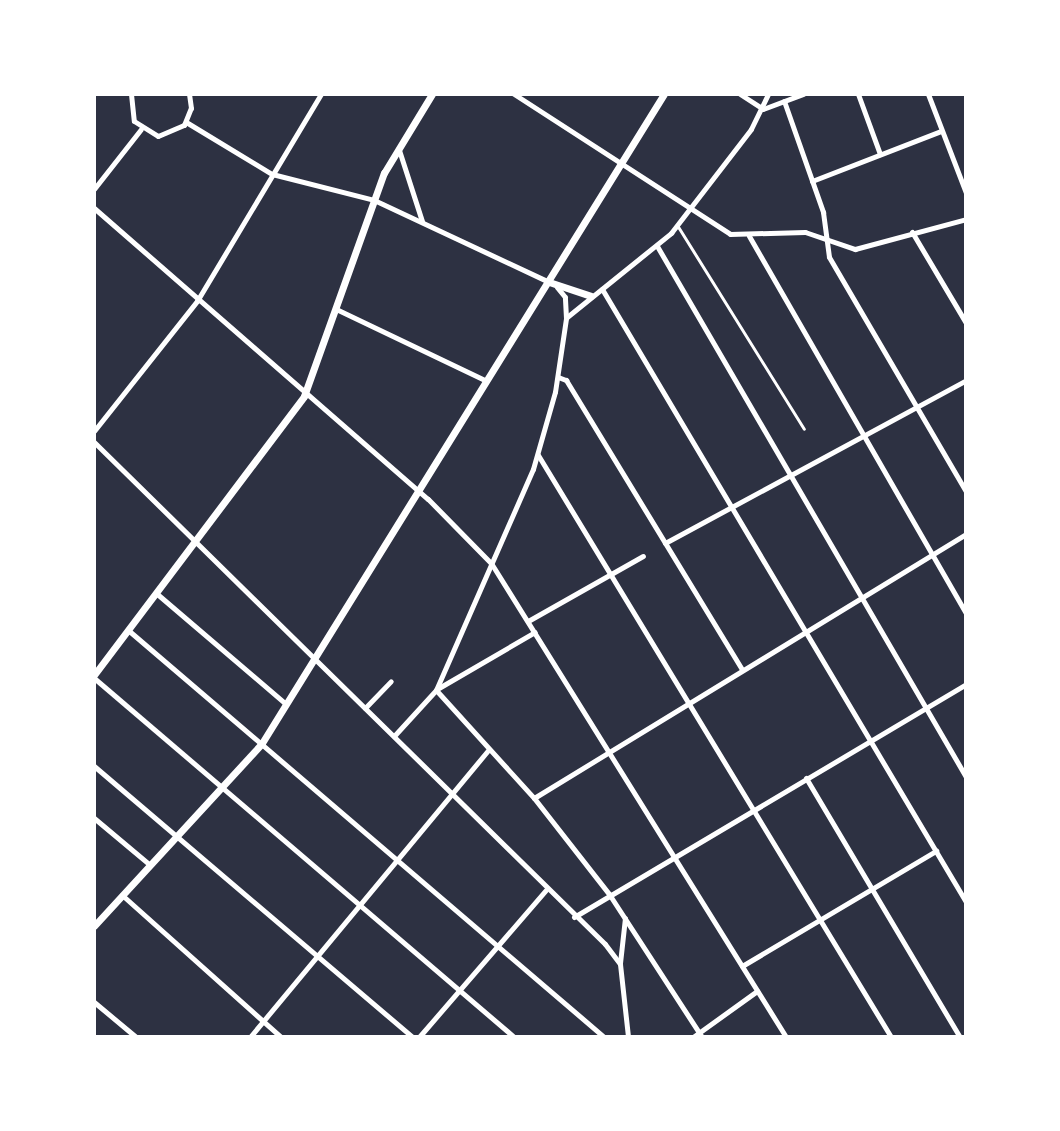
<!DOCTYPE html>
<html>
<head>
<meta charset="utf-8">
<style>
  body { margin:0 }
  #map { position:relative; width:1060px; height:1131px; overflow:hidden; background:#2d3142; font-family:"Work Sans",sans-serif }
  div>[style] { position:absolute }
  .service>* { height:3px; margin:-1.5px; padding:0 1.5px; transform-origin:1.5px; border-radius:1.5px; background:#fff }
  .minor>* { height:5px; margin:-2.5px; padding:0 2.5px; transform-origin:2.5px; border-radius:2.5px; background:#fff }
  .tertiary>* { height:7px; margin:-3.5px; padding:0 3.5px; transform-origin:3.5px; border-radius:3.5px; background:#fff }
  span { translate:-50% -50%; white-space:nowrap; text-align:center; line-height:1.15; -webkit-text-stroke:6px #fff; paint-order:stroke }
  .frame { position:absolute; inset:0; border:96px solid #fff; pointer-events:none }
</style>
</head>
<body>
<div id="map">
  <div class="service">
    <div style="left:677px;top:225px;width:240px;rotate:58.1deg"></div>
  </div>
  <div class="minor">
    <div style="left:131px;top:94px;width:27px;rotate:84deg"></div>
    <div style="left:134px;top:121px;width:28px;rotate:32deg"></div>
    <div style="left:158px;top:136px;width:28px;rotate:-23deg"></div>
    <div style="left:184px;top:125px;width:18px;rotate:-68deg"></div>
    <div style="left:191px;top:108px;width:14px;rotate:-98deg"></div>
    <div style="left:514px;top:94px;width:257px;rotate:32.9deg"></div>
    <div style="left:730px;top:234px;width:75px;rotate:-1.5deg"></div>
    <div style="left:805px;top:232px;width:53px;rotate:18.8deg"></div>
    <div style="left:855px;top:249px;width:115px;rotate:-15.1deg"></div>
    <div style="left:740px;top:94px;width:27px;rotate:33deg"></div>
    <div style="left:763px;top:109px;width:43px;rotate:-20.6deg"></div>
    <div style="left:858px;top:94px;width:64px;rotate:69.9deg"></div>
    <div style="left:928px;top:94px;width:106px;rotate:69deg"></div>
    <div style="left:784px;top:101px;width:118px;rotate:70.6deg"></div>
    <div style="left:823px;top:212px;width:45px;rotate:82.4deg"></div>
    <div style="left:829px;top:257px;width:271px;rotate:59.7deg"></div>
    <div style="left:186px;top:122px;width:100px;rotate:31.2deg"></div>
    <div style="left:272px;top:174px;width:105px;rotate:14.3deg"></div>
    <div style="left:374px;top:200px;width:193px;rotate:25.1deg"></div>
    <div style="left:399px;top:150px;width:75px;rotate:72.1deg"></div>
    <div style="left:812px;top:181px;width:138px;rotate:-21.2deg"></div>
    <div style="left:94px;top:189px;width:76px;rotate:-51.9deg"></div>
    <div style="left:94px;top:208px;width:443px;rotate:41.1deg"></div>
    <div style="left:428px;top:499px;width:90px;rotate:45.5deg"></div>
    <div style="left:491px;top:563px;width:558px;rotate:58.1deg"></div>
    <div style="left:912px;top:232px;width:106px;rotate:59.3deg"></div>
    <div style="left:749px;top:236px;width:435px;rotate:60.1deg"></div>
    <div style="left:657px;top:246px;width:614px;rotate:59.8deg"></div>
    <div style="left:602px;top:289px;width:713px;rotate:59.3deg"></div>
    <div style="left:336px;top:309px;width:167px;rotate:25.5deg"></div>
    <div style="left:567px;top:317px;width:134px;rotate:-38.9deg"></div>
    <div style="left:671px;top:233px;width:131px;rotate:-52.4deg"></div>
    <div style="left:751px;top:129px;width:39px;rotate:-64deg"></div>
    <div style="left:558px;top:377px;width:9px;rotate:21deg"></div>
    <div style="left:566px;top:380px;width:338px;rotate:58.7deg"></div>
    <div style="left:94px;top:431px;width:166px;rotate:-51.6deg"></div>
    <div style="left:197px;top:301px;width:241px;rotate:-59.1deg"></div>
    <div style="left:94px;top:442px;width:716px;rotate:44.49deg"></div>
    <div style="left:605px;top:944px;width:25px;rotate:53deg"></div>
    <div style="left:620px;top:964px;width:73px;rotate:83.7deg"></div>
    <div style="left:538px;top:455px;width:681px;rotate:58.76deg"></div>
    <div style="left:665px;top:543px;width:342px;rotate:-28.4deg"></div>
    <div style="left:156px;top:593px;width:171px;rotate:40.5deg"></div>
    <div style="left:528px;top:621px;width:132px;rotate:-29.5deg"></div>
    <div style="left:128px;top:630px;width:626px;rotate:40.53deg"></div>
    <div style="left:94px;top:678px;width:553px;rotate:40.52deg"></div>
    <div style="left:437px;top:689px;width:113px;rotate:-30.2deg"></div>
    <div style="left:436px;top:690px;width:146px;rotate:47.8deg"></div>
    <div style="left:534px;top:798px;width:122px;rotate:52deg"></div>
    <div style="left:609px;top:894px;width:171px;rotate:57deg"></div>
    <div style="left:365px;top:708px;width:37px;rotate:-46deg"></div>
    <div style="left:394px;top:736px;width:62px;rotate:-47.6deg"></div>
    <div style="left:436px;top:690px;width:241px;rotate:-66.3deg"></div>
    <div style="left:533px;top:469px;width:80px;rotate:-74.1deg"></div>
    <div style="left:555px;top:392px;width:75px;rotate:-81.5deg"></div>
    <div style="left:566px;top:318px;width:21px;rotate:-93deg"></div>
    <div style="left:565px;top:297px;width:13px;rotate:-129deg"></div>
    <div style="left:94px;top:766px;width:418px;rotate:40.4deg"></div>
    <div style="left:806px;top:778px;width:301px;rotate:59.3deg"></div>
    <div style="left:534px;top:798px;width:506px;rotate:-31.43deg"></div>
    <div style="left:94px;top:818px;width:73px;rotate:40deg"></div>
    <div style="left:122px;top:895px;width:213px;rotate:41.8deg"></div>
    <div style="left:574px;top:917px;width:456px;rotate:-30.7deg"></div>
    <div style="left:620px;top:963px;width:45px;rotate:-83.7deg"></div>
    <div style="left:742px;top:966px;width:226px;rotate:-30.7deg"></div>
    <div style="left:94px;top:1002px;width:55px;rotate:39.8deg"></div>
    <div style="left:250px;top:1037px;width:374px;rotate:-50.3deg"></div>
    <div style="left:419px;top:1037px;width:194px;rotate:-49.2deg"></div>
    <div style="left:693px;top:1037px;width:79px;rotate:-35.7deg"></div>
  </div>
  <div class="tertiary">
    <div style="left:549px;top:282px;width:44px;rotate:18.4deg"></div>
    <div style="left:94px;top:675px;width:349px;rotate:-53deg"></div>
    <div style="left:304px;top:396px;width:237px;rotate:-70.3deg"></div>
    <div style="left:384px;top:173px;width:92px;rotate:-58.7deg"></div>
    <div style="left:94px;top:926px;width:248px;rotate:-47.4deg"></div>
    <div style="left:262px;top:743px;width:763px;rotate:-58.23deg"></div>
  </div>
  <div class="frame"></div>
</div>
</body>
</html>
